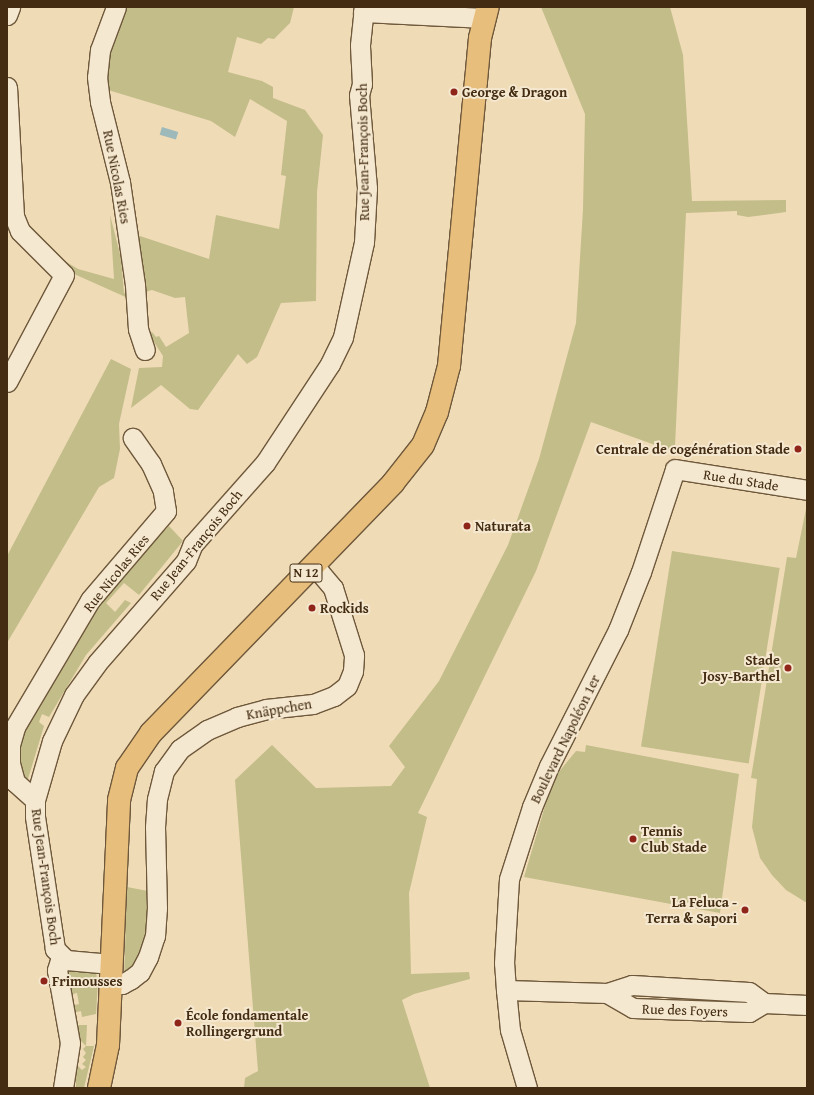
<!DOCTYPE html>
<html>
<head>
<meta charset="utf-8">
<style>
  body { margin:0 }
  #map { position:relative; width:814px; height:1095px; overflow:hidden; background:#f0dbb7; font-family:"Gentium Book Plus",serif }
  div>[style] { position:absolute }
  .green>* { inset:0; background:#c2bd89; transform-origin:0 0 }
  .water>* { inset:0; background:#9eb9b9; transform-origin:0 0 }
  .roads { filter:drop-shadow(1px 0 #6e583b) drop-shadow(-1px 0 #6e583b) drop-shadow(0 1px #6e583b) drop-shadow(0 -1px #6e583b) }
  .minor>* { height:19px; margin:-9.5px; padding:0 9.5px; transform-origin:9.5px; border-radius:9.5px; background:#f5e8d0 }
  .major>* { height:22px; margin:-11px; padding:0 11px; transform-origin:11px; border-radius:11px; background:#e8be7c }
  .dots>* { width:11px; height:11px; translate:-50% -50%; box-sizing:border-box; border:2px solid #f5e8d0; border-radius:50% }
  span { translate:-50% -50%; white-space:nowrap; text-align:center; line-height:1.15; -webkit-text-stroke:4px #f5e8d0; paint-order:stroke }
  .shield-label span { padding:1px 3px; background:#f5e8d0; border:1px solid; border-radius:3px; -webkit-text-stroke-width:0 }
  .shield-label { font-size:13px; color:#432c12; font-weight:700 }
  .poi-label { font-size:14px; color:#432c12; font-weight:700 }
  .left { translate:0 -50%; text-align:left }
  .right { translate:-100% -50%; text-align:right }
  .street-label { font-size:14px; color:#432c12 }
  .frame { position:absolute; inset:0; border:8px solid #432c12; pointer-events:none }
</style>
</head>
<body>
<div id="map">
  <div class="green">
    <div style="clip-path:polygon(125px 7px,294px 7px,290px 23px,274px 39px,268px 38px,261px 44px,237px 37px,228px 72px,262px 81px,273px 87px,273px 98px,305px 110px,323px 135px,317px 192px,316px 301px,281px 303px,257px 357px,247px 364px,238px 354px,198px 410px,190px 409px,161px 385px,131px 408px,139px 368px,162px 367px,163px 356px,149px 334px,152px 332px,156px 337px,159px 336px,166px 347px,189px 333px,185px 297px,175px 298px,152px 290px,145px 292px,137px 235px,209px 259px,216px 215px,279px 229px,286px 176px,281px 175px,287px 121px,250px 99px,235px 137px,211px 121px,108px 90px,106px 78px,109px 53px)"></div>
    <div style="clip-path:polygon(541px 7px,670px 7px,683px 55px,692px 201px,786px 200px,786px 212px,748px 217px,737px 215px,737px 211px,686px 213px,675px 446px,669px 450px,591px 422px,536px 571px,418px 813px,427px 817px,409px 893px,411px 974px,469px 972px,470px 979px,414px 994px,402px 1000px,430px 1088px,244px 1088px,245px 1078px,258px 1071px,235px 780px,272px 745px,316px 788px,391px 786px,405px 767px,389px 746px,439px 681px,508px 545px,539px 459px,576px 323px,583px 209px,585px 114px)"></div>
    <div style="clip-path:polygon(110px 215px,121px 258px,124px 293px,130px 295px,130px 299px,54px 265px,58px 257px,78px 269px,114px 279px)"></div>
    <div style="clip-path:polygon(111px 359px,131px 369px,119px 424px,120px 449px,114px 478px,99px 487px,7px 643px,7px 556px)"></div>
    <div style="clip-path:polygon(806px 509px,807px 509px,807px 903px,786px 890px,772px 875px,760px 858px,752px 827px,757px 779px,751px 778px,787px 557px,796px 558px)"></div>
    <div style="clip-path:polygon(169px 526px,183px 541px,139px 595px,124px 583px,106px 603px,115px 612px,125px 600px,131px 603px,86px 655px,49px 717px,42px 714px,39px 722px,44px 726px,28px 779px,23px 779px,18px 758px,18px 745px,30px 717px,102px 601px,116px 581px)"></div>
    <div style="left:672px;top:551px;width:109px;height:198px;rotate:9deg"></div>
    <div style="clip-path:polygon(586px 745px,739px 774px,720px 913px,524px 877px,553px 779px,576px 751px,585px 752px)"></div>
    <div style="clip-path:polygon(127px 887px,153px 892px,146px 957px,124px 979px)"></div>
    <div style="clip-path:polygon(66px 971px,96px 974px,98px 979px,96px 1014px,82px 1017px,81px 1011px,72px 1013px,71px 1006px,79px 1004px,77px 993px,69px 995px,67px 989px,77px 987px,75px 977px,65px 979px)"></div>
    <div style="clip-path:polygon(75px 1025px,87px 1025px,86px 1046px,94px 1046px,84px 1088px,76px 1088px,76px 1064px,82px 1070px,86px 1067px,82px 1064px,86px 1060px,83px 1057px,86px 1053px,83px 1049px,86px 1046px,77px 1037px)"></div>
  </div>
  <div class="water">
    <div style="left:162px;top:127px;width:17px;height:8px;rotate:17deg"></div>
  </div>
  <div class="roads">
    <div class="minor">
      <div style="left:116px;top:7px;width:46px;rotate:110.4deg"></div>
      <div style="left:100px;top:50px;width:27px;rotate:96deg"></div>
      <div style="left:97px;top:77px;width:25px;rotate:83deg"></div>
      <div style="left:100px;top:102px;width:82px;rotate:76deg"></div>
      <div style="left:120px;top:182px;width:104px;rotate:81.7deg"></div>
      <div style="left:135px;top:285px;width:44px;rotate:86.1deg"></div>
      <div style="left:138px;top:329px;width:22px;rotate:72deg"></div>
      <div style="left:363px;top:12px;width:122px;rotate:2.8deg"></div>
      <div style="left:7px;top:15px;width:9px;rotate:-69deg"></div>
      <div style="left:7px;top:87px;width:129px;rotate:86.9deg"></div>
      <div style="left:14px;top:216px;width:16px;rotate:68deg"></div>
      <div style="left:20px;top:231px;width:62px;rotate:45deg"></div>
      <div style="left:64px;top:275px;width:121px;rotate:118deg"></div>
      <div style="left:35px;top:800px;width:27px;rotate:-138deg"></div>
      <div style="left:15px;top:782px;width:20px;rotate:-105deg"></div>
      <div style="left:10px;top:763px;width:18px;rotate:-90deg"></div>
      <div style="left:10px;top:745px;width:19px;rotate:-74deg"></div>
      <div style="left:15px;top:727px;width:147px;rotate:-59.4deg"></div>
      <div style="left:90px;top:600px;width:117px;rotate:-49.5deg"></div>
      <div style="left:166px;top:511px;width:20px;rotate:-99deg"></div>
      <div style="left:163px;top:491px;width:30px;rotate:-114deg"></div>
      <div style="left:151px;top:464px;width:32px;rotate:-125deg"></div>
      <div style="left:61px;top:957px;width:14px;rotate:107deg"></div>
      <div style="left:57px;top:970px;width:74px;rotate:79.9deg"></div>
      <div style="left:70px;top:1043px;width:46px;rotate:98.8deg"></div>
      <div style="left:111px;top:964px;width:45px;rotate:-174.9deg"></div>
      <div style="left:66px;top:960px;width:16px;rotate:-135deg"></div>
      <div style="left:55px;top:949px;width:134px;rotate:-98.6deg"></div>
      <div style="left:35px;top:816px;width:16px;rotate:-90deg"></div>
      <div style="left:35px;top:800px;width:61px;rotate:-73.9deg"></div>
      <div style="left:52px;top:741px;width:51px;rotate:-64.4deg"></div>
      <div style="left:74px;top:695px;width:39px;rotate:-54deg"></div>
      <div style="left:97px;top:663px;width:135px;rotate:-48.9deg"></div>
      <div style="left:186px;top:561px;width:18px;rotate:-68deg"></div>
      <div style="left:193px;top:544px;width:108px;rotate:-48.4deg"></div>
      <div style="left:265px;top:463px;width:118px;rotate:-56.7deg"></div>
      <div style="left:330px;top:364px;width:30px;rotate:-64deg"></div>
      <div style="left:343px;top:337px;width:97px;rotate:-77.5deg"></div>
      <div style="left:364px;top:242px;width:54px;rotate:-86.8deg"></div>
      <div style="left:367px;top:188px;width:93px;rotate:-94.9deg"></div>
      <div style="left:359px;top:95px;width:11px;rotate:-75deg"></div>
      <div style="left:362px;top:84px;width:39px;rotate:-93deg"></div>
      <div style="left:360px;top:45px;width:38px;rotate:-84deg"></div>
      <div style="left:111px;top:984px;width:11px"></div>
      <div style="left:122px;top:984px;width:10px;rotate:-29deg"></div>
      <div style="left:131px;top:979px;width:11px;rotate:-38deg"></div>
      <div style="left:140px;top:972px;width:17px;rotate:-62deg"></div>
      <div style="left:148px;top:957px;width:22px;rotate:-72deg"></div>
      <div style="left:155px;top:936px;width:28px;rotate:-86deg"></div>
      <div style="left:157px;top:908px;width:81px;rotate:-91.4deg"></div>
      <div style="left:155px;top:827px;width:28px;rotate:-86deg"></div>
      <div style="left:157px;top:799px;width:29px;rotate:-76deg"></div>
      <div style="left:164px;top:771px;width:27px;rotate:-54deg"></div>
      <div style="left:180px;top:749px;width:33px;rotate:-35deg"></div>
      <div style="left:207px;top:730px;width:33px;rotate:-23deg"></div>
      <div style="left:237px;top:717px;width:30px;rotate:-15deg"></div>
      <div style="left:266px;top:709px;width:47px;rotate:-6.1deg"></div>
      <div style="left:313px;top:704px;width:22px;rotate:-21deg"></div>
      <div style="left:334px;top:696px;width:16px;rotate:-38deg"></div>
      <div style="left:347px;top:686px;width:16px;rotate:-68deg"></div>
      <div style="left:353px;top:671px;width:16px;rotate:-86deg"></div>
      <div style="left:354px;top:655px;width:70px;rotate:-107.4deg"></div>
      <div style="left:333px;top:588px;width:30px;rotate:-130deg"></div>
      <div style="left:506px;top:990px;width:101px;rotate:1.7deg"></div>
      <div style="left:607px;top:993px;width:26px;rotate:-18deg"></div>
      <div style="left:632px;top:985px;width:117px;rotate:3.4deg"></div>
      <div style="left:749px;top:992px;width:19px;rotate:36deg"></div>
      <div style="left:607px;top:993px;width:30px;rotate:30deg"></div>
      <div style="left:633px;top:1008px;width:116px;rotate:2deg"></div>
      <div style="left:749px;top:1012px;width:17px;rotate:-31deg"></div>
      <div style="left:764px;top:1003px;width:43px;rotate:2.7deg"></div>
      <div style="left:527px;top:1088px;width:60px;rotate:-106.3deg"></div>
      <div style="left:510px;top:1030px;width:40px;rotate:-95.7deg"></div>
      <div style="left:506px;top:990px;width:27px;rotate:-94deg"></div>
      <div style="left:504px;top:963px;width:84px;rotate:-86.6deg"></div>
      <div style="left:509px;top:879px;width:76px;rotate:-72.3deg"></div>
      <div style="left:532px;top:807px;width:44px;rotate:-67.5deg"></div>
      <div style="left:549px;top:766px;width:153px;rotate:-63.1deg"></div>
      <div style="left:618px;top:630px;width:62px;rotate:-68.4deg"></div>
      <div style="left:641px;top:572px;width:108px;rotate:-71.7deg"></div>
      <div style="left:675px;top:469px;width:134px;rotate:9deg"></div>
    </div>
    <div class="major">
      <div style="left:99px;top:1088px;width:44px;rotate:-78.2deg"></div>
      <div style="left:108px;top:1045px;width:245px;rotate:-87.4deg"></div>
      <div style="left:119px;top:800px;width:33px;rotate:-76deg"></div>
      <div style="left:127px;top:768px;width:42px;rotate:-55.6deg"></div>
      <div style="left:151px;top:733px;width:348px;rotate:-45.9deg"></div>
      <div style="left:393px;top:483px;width:48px;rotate:-51.7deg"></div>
      <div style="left:423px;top:445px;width:36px;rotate:-67deg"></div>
      <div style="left:437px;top:412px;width:48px;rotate:-75.4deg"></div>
      <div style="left:449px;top:366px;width:286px;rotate:-84.6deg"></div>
      <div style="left:476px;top:81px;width:43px;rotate:-84.7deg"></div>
      <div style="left:480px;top:38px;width:32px;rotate:-76deg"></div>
    </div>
  </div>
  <div class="dots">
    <div style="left:454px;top:92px;background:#8f2418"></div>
    <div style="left:798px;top:449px;background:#8f2418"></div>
    <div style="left:467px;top:526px;background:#8f2418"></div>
    <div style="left:312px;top:608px;background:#8f2418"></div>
    <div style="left:788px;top:668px;background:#8f2418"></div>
    <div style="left:633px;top:839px;background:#8f2418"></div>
    <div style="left:745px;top:910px;background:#8f2418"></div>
    <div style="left:44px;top:981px;background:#8f2418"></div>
    <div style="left:178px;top:1023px;background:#8f2418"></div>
  </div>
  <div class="shield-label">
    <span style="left:306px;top:573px">N 12</span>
  </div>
  <div class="poi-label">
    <span class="left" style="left:462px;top:92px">George &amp; Dragon</span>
    <span class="right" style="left:790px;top:449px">Centrale de cogénération Stade</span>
    <span class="left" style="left:475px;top:526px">Naturata</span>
    <span class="left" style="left:320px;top:608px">Rockids</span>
    <span class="right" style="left:780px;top:668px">Stade<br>Josy-Barthel</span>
    <span class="left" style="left:641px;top:839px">Tennis<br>Club Stade</span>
    <span class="right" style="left:737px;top:910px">La Feluca -<br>Terra &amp; Sapori</span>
    <span class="left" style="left:52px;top:981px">Frimousses</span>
    <span class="left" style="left:186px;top:1023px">École fondamentale<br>Rollingergrund</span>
  </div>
  <div class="street-label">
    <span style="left:363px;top:152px;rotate:-91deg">Rue Jean-François Boch</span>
    <span style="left:117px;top:177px;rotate:79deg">Rue Nicolas Ries</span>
    <span style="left:741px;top:480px;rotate:9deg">Rue du Stade</span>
    <span style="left:196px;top:545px;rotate:-51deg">Rue Jean-François Boch</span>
    <span style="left:116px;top:573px;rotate:-51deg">Rue Nicolas Ries</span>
    <span style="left:279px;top:709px;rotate:-10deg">Knäppchen</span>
    <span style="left:565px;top:739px;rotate:-64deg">Boulevard Napoléon 1er</span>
    <span style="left:46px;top:877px;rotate:82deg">Rue Jean-François Boch</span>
    <span style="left:685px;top:1010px;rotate:2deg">Rue des Foyers</span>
  </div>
  <div class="frame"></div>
</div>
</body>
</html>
